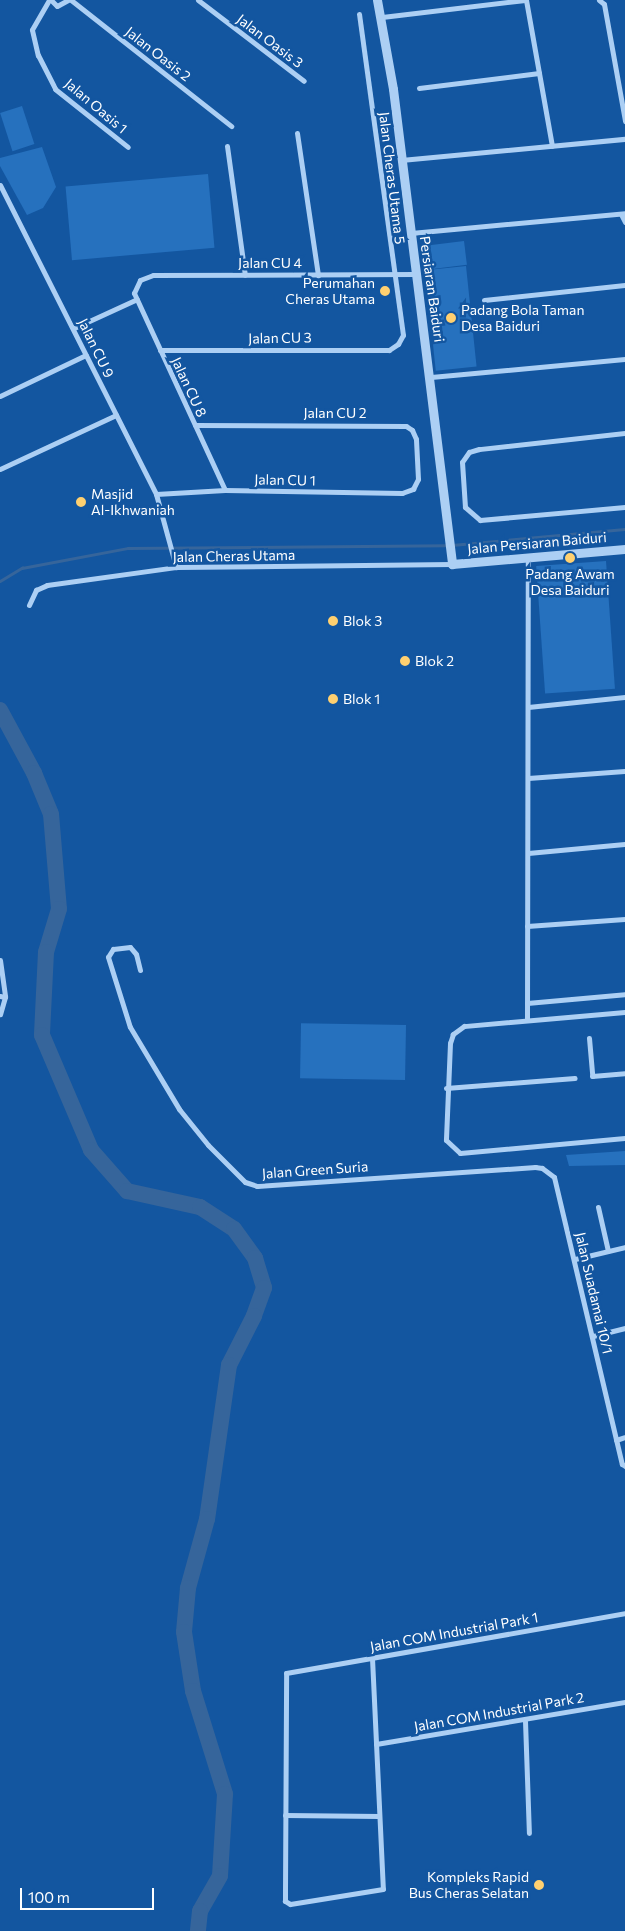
<!DOCTYPE html>
<html>
<head>
<meta charset="utf-8">
<style>
  body { margin:0 }
  #map { position:relative; width:625px; height:1931px; overflow:hidden; background:#1356a0; font-family:Commissioner,sans-serif }
  div>[style] { position:absolute }
  .green>* { inset:0; background:#2671be; transform-origin:0 0 }
  .stream>* { height:2.5px; margin:-1.25px; padding:0 1.25px; transform-origin:1.25px; border-radius:1.25px; background:#36659b }
  .river>* { height:16px; margin:-8px; padding:0 8px; transform-origin:8px; border-radius:8px; background:#36659b }
  .minor>* { height:5px; margin:-2.5px; padding:0 2.5px; transform-origin:2.5px; border-radius:2.5px; background:#accff4 }
  .tertiary>* { height:9px; margin:-4.5px; padding:0 4.5px; transform-origin:4.5px; border-radius:4.5px; background:#accff4 }
  .dots>* { width:14px; height:14px; translate:-50% -50%; box-sizing:border-box; border:2px solid #1356a0; border-radius:50% }
  span { translate:-50% -50%; white-space:nowrap; text-align:center; line-height:1.15; -webkit-text-stroke:5px #1356a0; paint-order:stroke }
  .street-label { font-size:14px; color:#fff }
  .poi-label { font-size:14px; color:#fff }
  .right { translate:-100% -50%; text-align:right }
  .left { translate:0 -50%; text-align:left }
  .scale { position:absolute; left:20px; top:1888px; width:134px; height:22px; box-sizing:border-box; border:2px solid #fff; border-top:0; padding-left:6px; font-size:15px; line-height:18px; white-space:nowrap; color:#fff; -webkit-text-stroke:4px #1356a0; paint-order:stroke }
</style>
</head>
<body>
<div id="map">
  <div class="green">
    <div style="left:22px;top:106px;width:40px;height:23px;rotate:72deg"></div>
    <div style="clip-path:polygon(42px 147px,56px 187px,43px 208px,27px 215px,0 166px,0 158px)"></div>
    <div style="left:208px;top:174px;width:74px;height:143px;rotate:85deg"></div>
    <div style="left:464px;top:241px;width:24px;height:39px;rotate:83deg"></div>
    <div style="left:466px;top:266px;width:101px;height:41px;rotate:84deg"></div>
    <div style="left:606px;top:561px;width:128px;height:70px;rotate:86deg"></div>
    <div style="left:406px;top:1025px;width:55px;height:105px;rotate:91deg"></div>
    <div style="clip-path:polygon(625px 1151px,625px 1165px,569px 1166px,566px 1155px)"></div>
  </div>
  <div class="stream">
    <div style="left:452px;top:545px;width:174px;rotate:-5.3deg"></div>
    <div style="left:0;top:581px;width:26px;rotate:-31deg"></div>
    <div style="left:22px;top:568px;width:108px;rotate:-10.7deg"></div>
    <div style="left:128px;top:548px;width:319px;rotate:-0.5deg"></div>
  </div>
  <div class="river">
    <div style="left:0;top:710px;width:72px;rotate:61.6deg"></div>
    <div style="left:34px;top:773px;width:44px;rotate:67.5deg"></div>
    <div style="left:51px;top:814px;width:95px;rotate:85.2deg"></div>
    <div style="left:59px;top:909px;width:45px;rotate:106.8deg"></div>
    <div style="left:46px;top:952px;width:83px;rotate:92.8deg"></div>
    <div style="left:42px;top:1035px;width:125px;rotate:66.9deg"></div>
    <div style="left:91px;top:1150px;width:55px;rotate:48.7deg"></div>
    <div style="left:127px;top:1191px;width:75px;rotate:12.4deg"></div>
    <div style="left:200px;top:1207px;width:40px;rotate:32.9deg"></div>
    <div style="left:234px;top:1229px;width:36px;rotate:54deg"></div>
    <div style="left:255px;top:1258px;width:31px;rotate:73deg"></div>
    <div style="left:264px;top:1288px;width:30px;rotate:110deg"></div>
    <div style="left:254px;top:1316px;width:55px;rotate:117deg"></div>
    <div style="left:229px;top:1365px;width:156px;rotate:98.1deg"></div>
    <div style="left:207px;top:1519px;width:72px;rotate:105.4deg"></div>
    <div style="left:188px;top:1588px;width:44px;rotate:95.2deg"></div>
    <div style="left:184px;top:1632px;width:60px;rotate:81.3deg"></div>
    <div style="left:193px;top:1691px;width:108px;rotate:72.7deg"></div>
    <div style="left:225px;top:1794px;width:82px;rotate:93.5deg"></div>
    <div style="left:220px;top:1876px;width:40px;rotate:119.7deg"></div>
    <div style="left:200px;top:1911px;width:20px;rotate:96deg"></div>
  </div>
  <div class="minor">
    <div style="left:49px;top:0;width:34px;rotate:120deg"></div>
    <div style="left:32px;top:30px;width:26px;rotate:77deg"></div>
    <div style="left:38px;top:55px;width:38px;rotate:63deg"></div>
    <div style="left:55px;top:89px;width:93px;rotate:38.5deg"></div>
    <div style="left:51px;top:0;width:8px;rotate:45deg"></div>
    <div style="left:57px;top:6px;width:13px;rotate:-29deg"></div>
    <div style="left:71px;top:0;width:204px;rotate:38.2deg"></div>
    <div style="left:198px;top:0;width:133px;rotate:37.4deg"></div>
    <div style="left:526px;top:0;width:148px;rotate:79.9deg"></div>
    <div style="left:599px;top:0;width:6px;rotate:39deg"></div>
    <div style="left:604px;top:4px;width:119px;rotate:79.8deg"></div>
    <div style="left:382px;top:17px;width:144px;rotate:-6.8deg"></div>
    <div style="left:419px;top:88px;width:121px;rotate:-7.1deg"></div>
    <div style="left:297px;top:133px;width:144px;rotate:81.6deg"></div>
    <div style="left:227px;top:146px;width:130px;rotate:82.1deg"></div>
    <div style="left:401px;top:160px;width:225px;rotate:-5.4deg"></div>
    <div style="left:0;top:185px;width:346px;rotate:63.2deg"></div>
    <div style="left:156px;top:494px;width:76px;rotate:74.7deg"></div>
    <div style="left:621px;top:214px;width:9px;rotate:63deg"></div>
    <div style="left:411px;top:233px;width:215px;rotate:-5.3deg"></div>
    <div style="left:484px;top:300px;width:142px;rotate:-6.1deg"></div>
    <div style="left:74px;top:328px;width:69px;rotate:-24.7deg"></div>
    <div style="left:160px;top:350px;width:229px"></div>
    <div style="left:389px;top:350px;width:11px;rotate:-34deg"></div>
    <div style="left:398px;top:344px;width:10px;rotate:-61deg"></div>
    <div style="left:403px;top:335px;width:324px;rotate:-97.8deg"></div>
    <div style="left:431px;top:377px;width:195px;rotate:-5.3deg"></div>
    <div style="left:0;top:396px;width:95px;rotate:-25.5deg"></div>
    <div style="left:625px;top:433px;width:147px;rotate:173.7deg"></div>
    <div style="left:479px;top:449px;width:10px;rotate:163deg"></div>
    <div style="left:469px;top:452px;width:12px;rotate:125deg"></div>
    <div style="left:462px;top:462px;width:45px;rotate:86.2deg"></div>
    <div style="left:465px;top:507px;width:20px;rotate:41deg"></div>
    <div style="left:480px;top:520px;width:146px;rotate:-5.1deg"></div>
    <div style="left:0;top:469px;width:128px;rotate:-25deg"></div>
    <div style="left:225px;top:490px;width:217px;rotate:-114.8deg"></div>
    <div style="left:134px;top:293px;width:14px;rotate:-65deg"></div>
    <div style="left:140px;top:280px;width:14px;rotate:-21deg"></div>
    <div style="left:153px;top:275px;width:262px;rotate:-0.2deg"></div>
    <div style="left:156px;top:494px;width:69px;rotate:-3.3deg"></div>
    <div style="left:225px;top:490px;width:177px;rotate:1deg"></div>
    <div style="left:402px;top:493px;width:12px;rotate:-20deg"></div>
    <div style="left:413px;top:489px;width:11px;rotate:-63deg"></div>
    <div style="left:418px;top:479px;width:40px;rotate:-92.9deg"></div>
    <div style="left:416px;top:439px;width:10px;rotate:-114deg"></div>
    <div style="left:412px;top:430px;width:7px;rotate:-146deg"></div>
    <div style="left:406px;top:426px;width:211px;rotate:-179.7deg"></div>
    <div style="left:29px;top:605px;width:17px;rotate:-65deg"></div>
    <div style="left:36px;top:590px;width:12px;rotate:-24deg"></div>
    <div style="left:47px;top:585px;width:130px;rotate:-7.9deg"></div>
    <div style="left:176px;top:567px;width:276px;rotate:-0.6deg"></div>
    <div style="left:528px;top:707px;width:98px;rotate:-5.9deg"></div>
    <div style="left:528px;top:778px;width:97px;rotate:-4.1deg"></div>
    <div style="left:528px;top:853px;width:97px;rotate:-5.3deg"></div>
    <div style="left:527px;top:926px;width:98px;rotate:-4.1deg"></div>
    <div style="left:0;top:960px;width:37px;rotate:82deg"></div>
    <div style="left:140px;top:970px;width:16px;rotate:-104deg"></div>
    <div style="left:136px;top:954px;width:9px;rotate:-131deg"></div>
    <div style="left:130px;top:947px;width:17px;rotate:173deg"></div>
    <div style="left:113px;top:949px;width:9px;rotate:122deg"></div>
    <div style="left:108px;top:957px;width:73px;rotate:72.6deg"></div>
    <div style="left:130px;top:1027px;width:96px;rotate:59.1deg"></div>
    <div style="left:179px;top:1109px;width:46px;rotate:51.1deg"></div>
    <div style="left:208px;top:1145px;width:52px;rotate:45deg"></div>
    <div style="left:245px;top:1182px;width:13px;rotate:18deg"></div>
    <div style="left:257px;top:1186px;width:279px;rotate:-3.9deg"></div>
    <div style="left:535px;top:1167px;width:7px;rotate:8deg"></div>
    <div style="left:542px;top:1168px;width:15px;rotate:37deg"></div>
    <div style="left:554px;top:1177px;width:295px;rotate:76.7deg"></div>
    <div style="left:622px;top:1464px;width:4px;rotate:34deg"></div>
    <div style="left:0;top:996px;width:5px;rotate:11deg"></div>
    <div style="left:5px;top:997px;width:18px;rotate:106deg"></div>
    <div style="left:527px;top:1003px;width:98px;rotate:-5.2deg"></div>
    <div style="left:625px;top:1012px;width:162px;rotate:175deg"></div>
    <div style="left:464px;top:1026px;width:14px;rotate:144deg"></div>
    <div style="left:453px;top:1034px;width:9px;rotate:108deg"></div>
    <div style="left:450px;top:1043px;width:97px;rotate:92.4deg"></div>
    <div style="left:446px;top:1140px;width:19px;rotate:43deg"></div>
    <div style="left:460px;top:1153px;width:166px;rotate:-5.2deg"></div>
    <div style="left:527px;top:1020px;width:461px;rotate:-89.9deg"></div>
    <div style="left:589px;top:1038px;width:38px;rotate:85deg"></div>
    <div style="left:592px;top:1076px;width:33px;rotate:-5deg"></div>
    <div style="left:446px;top:1088px;width:129px;rotate:-4.4deg"></div>
    <div style="left:598px;top:1207px;width:45px;rotate:77.2deg"></div>
    <div style="left:575px;top:1259px;width:51px;rotate:-13.5deg"></div>
    <div style="left:593px;top:1336px;width:33px;rotate:-14deg"></div>
    <div style="left:616px;top:1440px;width:9px;rotate:-18deg"></div>
    <div style="left:372px;top:1658px;width:231px;rotate:87.3deg"></div>
    <div style="left:383px;top:1889px;width:94px;rotate:170.8deg"></div>
    <div style="left:290px;top:1904px;width:6px;rotate:-149deg"></div>
    <div style="left:285px;top:1901px;width:10px;rotate:-90deg"></div>
    <div style="left:285px;top:1891px;width:218px;rotate:-89.7deg"></div>
    <div style="left:286px;top:1673px;width:344px;rotate:-10deg"></div>
    <div style="left:525px;top:1721px;width:112px;rotate:88deg"></div>
    <div style="left:376px;top:1744px;width:253px;rotate:-9.6deg"></div>
    <div style="left:285px;top:1815px;width:94px;rotate:0.6deg"></div>
  </div>
  <div class="tertiary">
    <div style="left:377px;top:0;width:90px;rotate:79.8deg"></div>
    <div style="left:393px;top:89px;width:479px;rotate:82.9deg"></div>
    <div style="left:452px;top:564px;width:174px;rotate:-5deg"></div>
  </div>
  <div class="dots">
    <div style="left:385px;top:291px;background:#ffd070"></div>
    <div style="left:451px;top:318px;background:#ffd070"></div>
    <div style="left:81px;top:502px;background:#ffd070"></div>
    <div style="left:570px;top:558px;background:#ffd070"></div>
    <div style="left:333px;top:621px;background:#ffd070"></div>
    <div style="left:405px;top:661px;background:#ffd070"></div>
    <div style="left:333px;top:699px;background:#ffd070"></div>
    <div style="left:539px;top:1885px;background:#ffd070"></div>
  </div>
  <div class="street-label">
    <span style="left:270px;top:41px;rotate:37deg">Jalan Oasis 3</span>
    <span style="left:158px;top:54px;rotate:38deg">Jalan Oasis 2</span>
    <span style="left:96px;top:106px;rotate:40deg">Jalan Oasis 1</span>
    <span style="left:392px;top:178px;rotate:83deg">Jalan Cheras Utama 5</span>
    <span style="left:270px;top:263px">Jalan CU 4</span>
    <span style="left:432px;top:289px;rotate:82deg">Persiaran Baiduri</span>
    <span style="left:280px;top:338px;rotate:-1deg">Jalan CU 3</span>
    <span style="left:96px;top:348px;rotate:64deg">Jalan CU 9</span>
    <span style="left:189px;top:387px;rotate:65deg">Jalan CU 8</span>
    <span style="left:335px;top:413px">Jalan CU 2</span>
    <span style="left:285px;top:480px;rotate:1deg">Jalan CU 1</span>
    <span style="left:537px;top:543px;rotate:-5deg">Jalan Persiaran Baiduri</span>
    <span style="left:234px;top:556px;rotate:-1deg">Jalan Cheras Utama</span>
    <span style="left:315px;top:1170px;rotate:-4deg">Jalan Green Suria</span>
    <span style="left:594px;top:1293px;rotate:77deg">Jalan Suadamai 10/1</span>
    <span style="left:454px;top:1632px;rotate:-10deg">Jalan COM Industrial Park 1</span>
    <span style="left:499px;top:1712px;rotate:-10deg">Jalan COM Industrial Park 2</span>
  </div>
  <div class="poi-label">
    <span class="right" style="left:375px;top:291px">Perumahan<br>Cheras Utama</span>
    <span class="left" style="left:461px;top:318px">Padang Bola Taman<br>Desa Baiduri</span>
    <span class="left" style="left:91px;top:502px">Masjid<br>Al-Ikhwaniah</span>
    <span style="left:570px;top:582px">Padang Awam<br>Desa Baiduri</span>
    <span class="left" style="left:343px;top:621px">Blok 3</span>
    <span class="left" style="left:415px;top:661px">Blok 2</span>
    <span class="left" style="left:343px;top:699px">Blok 1</span>
    <span class="right" style="left:529px;top:1885px">Kompleks Rapid<br>Bus Cheras Selatan</span>
  </div>
  <div class="scale">100 m</div>
</div>
</body>
</html>
